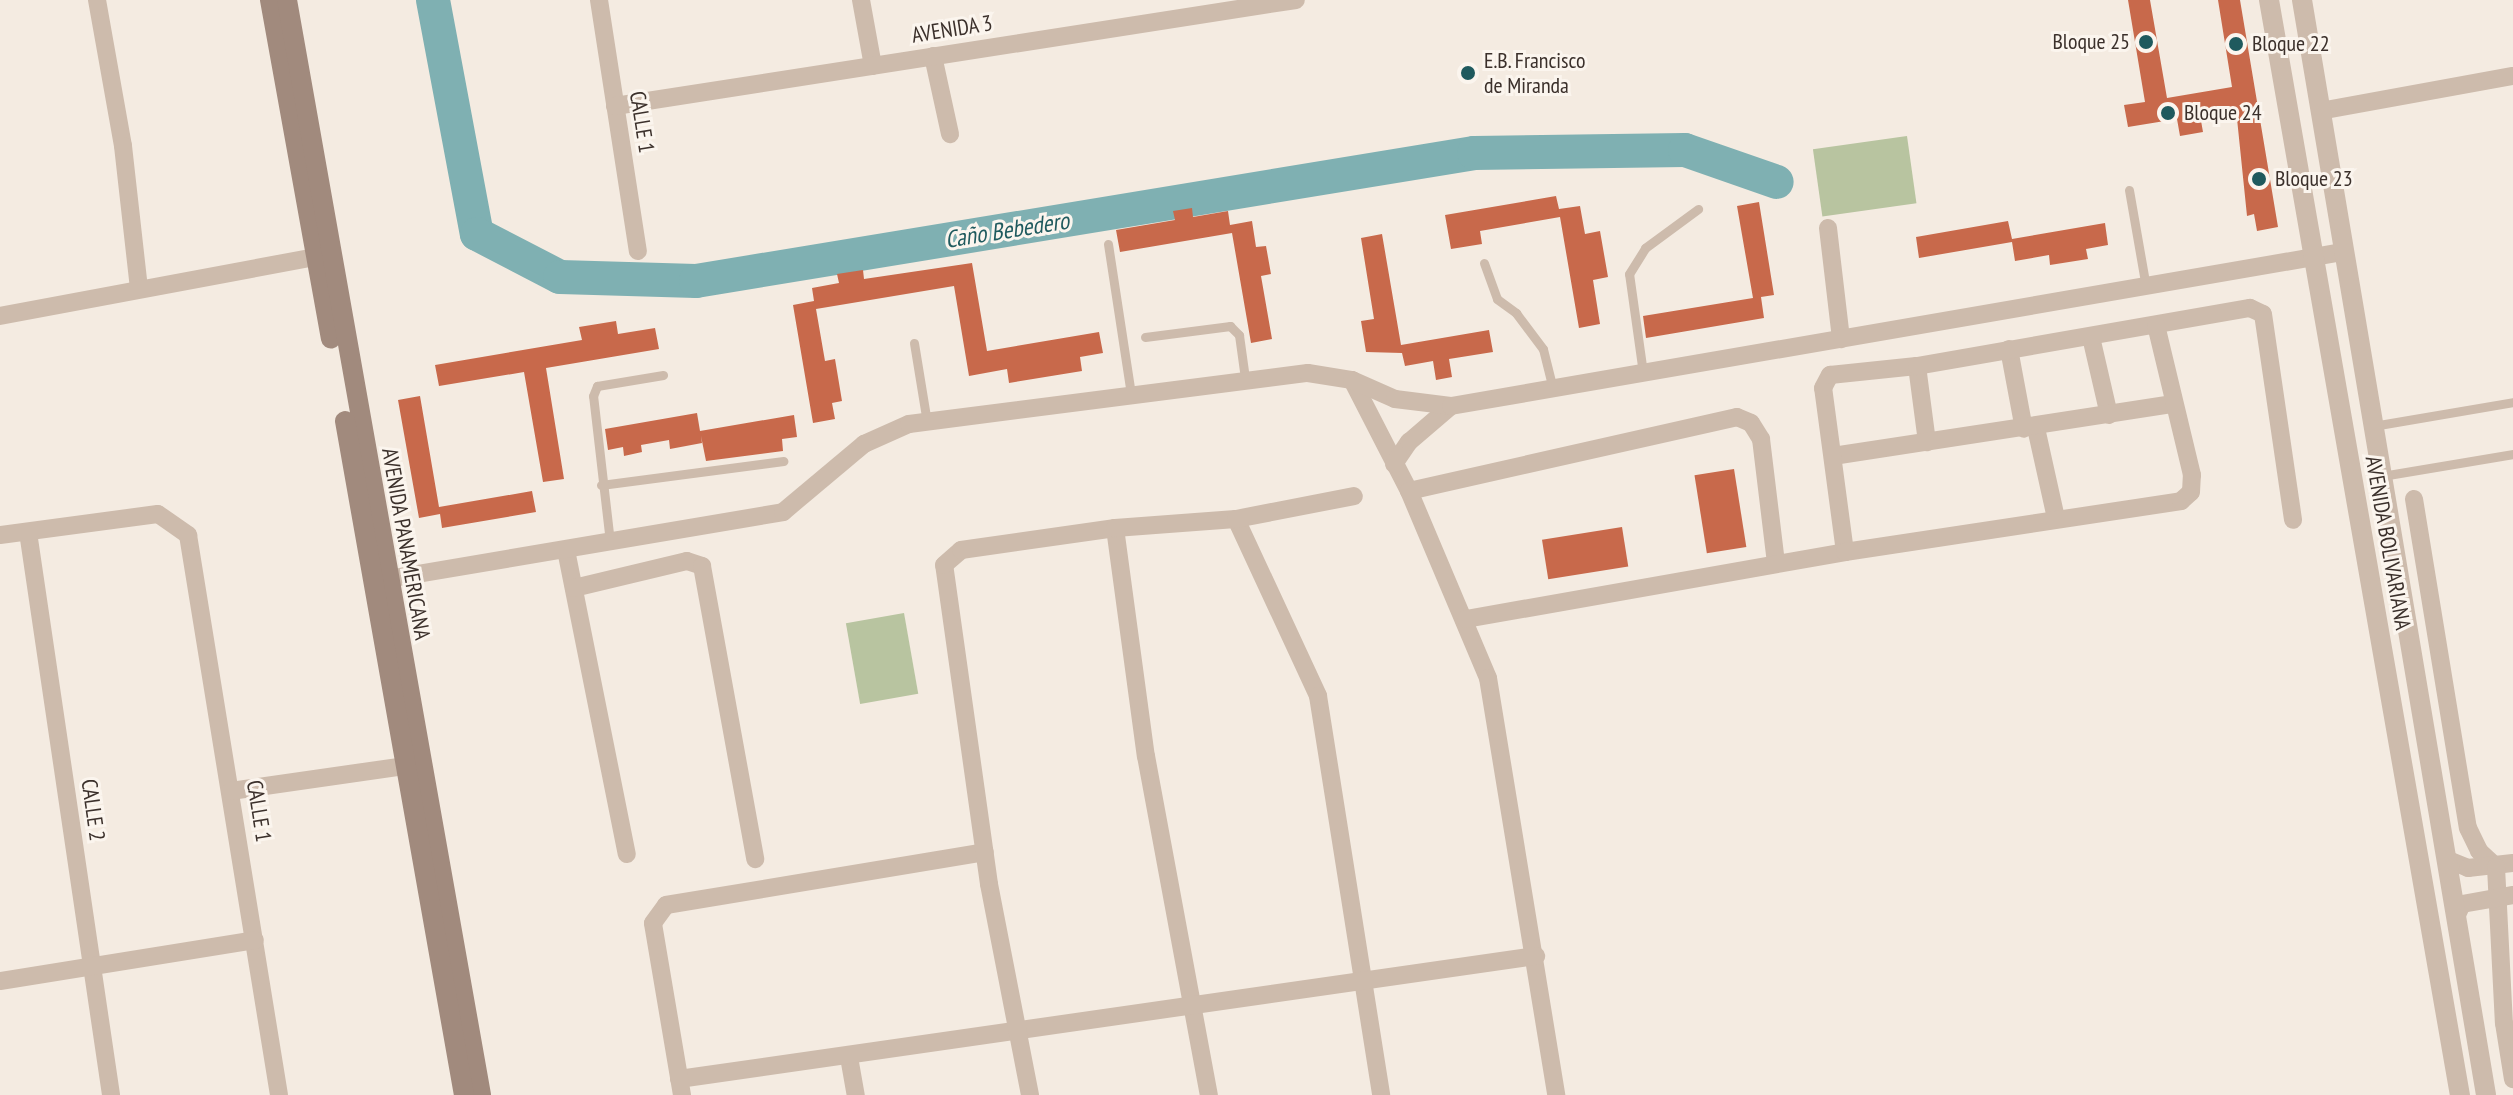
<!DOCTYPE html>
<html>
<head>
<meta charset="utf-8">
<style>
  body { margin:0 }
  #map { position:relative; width:2513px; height:1095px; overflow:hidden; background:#f4ebe1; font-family:"PT Sans Narrow",sans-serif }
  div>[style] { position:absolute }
  .green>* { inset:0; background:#b8c4a0; transform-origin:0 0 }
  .river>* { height:34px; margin:-17px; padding:0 17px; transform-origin:17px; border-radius:17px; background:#7fb0b2 }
  .building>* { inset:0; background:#c8694b; transform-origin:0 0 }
  .service>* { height:9px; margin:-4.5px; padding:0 4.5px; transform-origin:4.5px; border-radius:4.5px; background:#cdbbac }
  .minor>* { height:18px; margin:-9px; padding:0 9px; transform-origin:9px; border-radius:9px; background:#cdbbac }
  .tertiary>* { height:20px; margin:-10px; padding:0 10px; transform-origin:10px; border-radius:10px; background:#cdbbac }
  .secondary>* { height:20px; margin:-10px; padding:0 10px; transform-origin:10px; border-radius:10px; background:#a18a7d }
  .dots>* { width:22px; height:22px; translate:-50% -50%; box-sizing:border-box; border:4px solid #fbf5ee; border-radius:50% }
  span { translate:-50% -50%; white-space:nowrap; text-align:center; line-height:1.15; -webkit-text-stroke:6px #fbf5ee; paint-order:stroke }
  .street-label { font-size:22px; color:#3b302b }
  .poi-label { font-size:22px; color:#3b302b }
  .right { translate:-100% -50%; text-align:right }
  .left { translate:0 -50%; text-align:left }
  .water-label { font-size:24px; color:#1f5a5e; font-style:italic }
</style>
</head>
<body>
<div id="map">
  <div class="green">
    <div style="left:1907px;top:136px;width:68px;height:95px;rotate:82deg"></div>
    <div style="left:904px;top:613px;width:82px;height:59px;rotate:80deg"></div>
  </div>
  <div class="river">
    <div style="left:433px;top:0;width:238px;rotate:79.4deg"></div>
    <div style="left:477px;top:234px;width:93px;rotate:27.4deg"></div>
    <div style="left:560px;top:277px;width:136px;rotate:1.7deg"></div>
    <div style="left:696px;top:281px;width:788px;rotate:-9.34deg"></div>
    <div style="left:1474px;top:153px;width:211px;rotate:-0.8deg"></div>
    <div style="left:1685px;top:150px;width:97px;rotate:19.2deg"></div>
  </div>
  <div class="building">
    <div style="clip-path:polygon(2128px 0,2150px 0,2167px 98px,2232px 87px,2218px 0,2240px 0,2278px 227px,2257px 231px,2254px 214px,2247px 216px,2236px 109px,2200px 115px,2203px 132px,2180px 136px,2177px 119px,2128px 127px,2124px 105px,2145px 102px)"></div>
    <div style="clip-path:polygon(1556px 196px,1559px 209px,1580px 206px,1585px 234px,1600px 231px,1608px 277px,1593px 280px,1600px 324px,1579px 328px,1560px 217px,1480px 231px,1482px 244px,1451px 249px,1445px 215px)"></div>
    <div style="clip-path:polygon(1759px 202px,1774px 295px,1761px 297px,1764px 318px,1646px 338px,1643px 316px,1753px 298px,1737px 206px)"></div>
    <div style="clip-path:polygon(1192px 208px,1193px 217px,1228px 211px,1230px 225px,1252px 221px,1256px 247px,1266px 246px,1271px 274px,1261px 276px,1272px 339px,1251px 343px,1232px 233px,1120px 252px,1116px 230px,1175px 220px,1173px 211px)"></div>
    <div style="clip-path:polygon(2008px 221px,2012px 239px,2105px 223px,2108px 245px,2086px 249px,2088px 259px,2050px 265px,2049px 255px,2015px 261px,2012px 242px,1919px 258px,1916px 237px)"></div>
    <div style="clip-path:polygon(1382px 234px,1401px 345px,1489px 330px,1493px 352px,1449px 359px,1452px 377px,1436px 380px,1433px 361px,1405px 366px,1402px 353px,1366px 352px,1361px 321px,1374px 319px,1361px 238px)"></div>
    <div style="clip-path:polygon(972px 263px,987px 351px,1099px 332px,1103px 353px,1080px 357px,1082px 371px,1009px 383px,1007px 369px,969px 376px,954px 286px,816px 309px,825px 361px,835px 359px,842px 401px,832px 403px,835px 419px,813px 423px,793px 305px,814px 301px,812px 288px,839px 283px,837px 274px,863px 270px,864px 279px)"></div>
    <div style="clip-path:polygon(616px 321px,618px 334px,655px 328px,659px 349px,546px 368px,564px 479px,543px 482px,524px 372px,439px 386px,435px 365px,582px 340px,579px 327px)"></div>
    <div style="clip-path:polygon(420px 396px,439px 507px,532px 491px,536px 512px,442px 528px,440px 514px,419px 518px,398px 400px)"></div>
    <div style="clip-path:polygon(697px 413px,700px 431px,794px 415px,797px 437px,782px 439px,783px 451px,706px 461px,701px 436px,702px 443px,670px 449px,669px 440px,641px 445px,642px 452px,624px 456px,623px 447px,608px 450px,605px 429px)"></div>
    <div style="left:1734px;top:469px;width:79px;height:40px;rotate:81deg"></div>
    <div style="left:1622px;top:527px;width:40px;height:81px;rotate:81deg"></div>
  </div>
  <div class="service">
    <div style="left:2129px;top:190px;width:98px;rotate:80.1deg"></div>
    <div style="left:1108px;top:244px;width:152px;rotate:81.3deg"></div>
    <div style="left:1484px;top:263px;width:38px;rotate:70deg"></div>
    <div style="left:1497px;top:299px;width:24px;rotate:36deg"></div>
    <div style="left:1516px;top:313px;width:45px;rotate:53.1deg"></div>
    <div style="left:1543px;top:349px;width:41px;rotate:76deg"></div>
    <div style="left:1145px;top:337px;width:86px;rotate:-7.4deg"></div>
    <div style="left:1230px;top:326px;width:13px;rotate:45deg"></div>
    <div style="left:1239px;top:335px;width:43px;rotate:82.1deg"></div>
    <div style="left:914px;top:343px;width:80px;rotate:80.7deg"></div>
    <div style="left:1643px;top:373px;width:100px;rotate:-98deg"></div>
    <div style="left:1629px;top:274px;width:31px;rotate:-58deg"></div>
    <div style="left:1645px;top:248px;width:66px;rotate:-36.3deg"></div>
    <div style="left:2373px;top:426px;width:142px;rotate:-9.7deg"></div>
    <div style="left:2382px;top:476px;width:133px;rotate:-9.5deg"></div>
    <div style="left:601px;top:485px;width:184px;rotate:-7.5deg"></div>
    <div style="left:610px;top:542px;width:147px;rotate:-96.6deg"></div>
    <div style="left:593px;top:396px;width:11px;rotate:-68deg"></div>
    <div style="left:597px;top:386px;width:67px;rotate:-9.5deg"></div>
  </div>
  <div class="minor">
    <div style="left:97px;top:0;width:148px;rotate:79.9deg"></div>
    <div style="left:123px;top:146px;width:143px;rotate:83.6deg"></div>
    <div style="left:599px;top:0;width:254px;rotate:81.2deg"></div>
    <div style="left:861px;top:0;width:67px;rotate:79.7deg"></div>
    <div style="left:933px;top:56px;width:80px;rotate:77.7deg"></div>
    <div style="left:615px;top:106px;width:689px;rotate:-8.85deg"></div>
    <div style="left:2320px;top:111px;width:196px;rotate:-10.3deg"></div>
    <div style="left:1828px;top:228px;width:112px;rotate:83.3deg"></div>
    <div style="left:0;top:316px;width:333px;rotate:-10.6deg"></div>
    <div style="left:2091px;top:337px;width:80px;rotate:77deg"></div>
    <div style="left:2009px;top:349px;width:81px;rotate:79.4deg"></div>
    <div style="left:1917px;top:366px;width:77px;rotate:82.5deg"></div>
    <div style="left:1352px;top:380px;width:125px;rotate:62.8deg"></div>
    <div style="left:1409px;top:491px;width:203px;rotate:67.1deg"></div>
    <div style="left:1488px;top:678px;width:423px;rotate:80.7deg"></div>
    <div style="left:2036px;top:428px;width:92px;rotate:77.5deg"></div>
    <div style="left:1833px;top:456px;width:344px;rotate:-8.7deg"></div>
    <div style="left:1394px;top:464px;width:27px;rotate:-56deg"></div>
    <div style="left:1409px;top:442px;width:55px;rotate:-40.6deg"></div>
    <div style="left:1409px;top:491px;width:336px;rotate:-12.7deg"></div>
    <div style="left:1737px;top:417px;width:15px;rotate:23deg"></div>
    <div style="left:1751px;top:423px;width:19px;rotate:58deg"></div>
    <div style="left:1761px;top:439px;width:125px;rotate:83.1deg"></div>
    <div style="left:2414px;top:499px;width:333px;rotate:80.7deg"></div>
    <div style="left:2468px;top:828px;width:25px;rotate:64deg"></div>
    <div style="left:2479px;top:851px;width:23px;rotate:43deg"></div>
    <div style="left:1236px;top:519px;width:195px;rotate:65.1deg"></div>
    <div style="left:1318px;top:696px;width:404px;rotate:81deg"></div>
    <div style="left:1115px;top:528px;width:230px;rotate:82.3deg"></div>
    <div style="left:1146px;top:756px;width:345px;rotate:79.5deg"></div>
    <div style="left:28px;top:532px;width:569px;rotate:81.61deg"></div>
    <div style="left:0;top:535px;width:159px;rotate:-7.6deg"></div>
    <div style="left:158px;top:514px;width:37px;rotate:35deg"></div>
    <div style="left:188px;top:535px;width:567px;rotate:80.77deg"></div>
    <div style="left:566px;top:550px;width:310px;rotate:78.7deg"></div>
    <div style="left:1845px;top:552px;width:165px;rotate:-97.6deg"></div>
    <div style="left:1823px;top:388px;width:15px;rotate:-62deg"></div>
    <div style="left:1830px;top:375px;width:87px;rotate:-5.9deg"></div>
    <div style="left:1917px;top:366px;width:338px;rotate:-9.9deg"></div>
    <div style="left:2250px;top:308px;width:14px;rotate:25deg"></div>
    <div style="left:2263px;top:314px;width:208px;rotate:81.7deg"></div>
    <div style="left:376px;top:581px;width:413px;rotate:-9.6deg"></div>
    <div style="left:783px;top:512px;width:106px;rotate:-40deg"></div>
    <div style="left:864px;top:444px;width:49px;rotate:-24deg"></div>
    <div style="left:909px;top:424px;width:402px;rotate:-7.3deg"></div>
    <div style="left:1308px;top:373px;width:45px;rotate:9deg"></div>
    <div style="left:1352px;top:380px;width:47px;rotate:23.8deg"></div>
    <div style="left:1395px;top:399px;width:56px;rotate:7.1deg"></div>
    <div style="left:1451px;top:406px;width:905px;rotate:-9.8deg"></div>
    <div style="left:574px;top:588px;width:116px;rotate:-13.4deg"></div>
    <div style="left:687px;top:561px;width:16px;rotate:18deg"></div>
    <div style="left:702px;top:566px;width:298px;rotate:79.7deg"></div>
    <div style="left:1466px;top:619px;width:385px;rotate:-10deg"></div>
    <div style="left:1845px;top:552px;width:340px;rotate:-8.6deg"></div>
    <div style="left:2181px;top:501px;width:13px;rotate:-42deg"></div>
    <div style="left:2191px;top:492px;width:17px;rotate:-87deg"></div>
    <div style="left:2192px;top:475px;width:154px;rotate:-103.5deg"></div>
    <div style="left:231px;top:791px;width:189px;rotate:-8.2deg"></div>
    <div style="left:2446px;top:859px;width:24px;rotate:22deg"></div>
    <div style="left:2468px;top:868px;width:45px;rotate:-6.3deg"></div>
    <div style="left:2496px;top:867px;width:156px;rotate:87.1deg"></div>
    <div style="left:2504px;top:1023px;width:57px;rotate:80.9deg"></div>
    <div style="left:2456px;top:917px;width:14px;rotate:-65deg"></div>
    <div style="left:2462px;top:904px;width:52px;rotate:-10deg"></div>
    <div style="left:0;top:981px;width:258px;rotate:-9.1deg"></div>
    <div style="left:849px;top:1057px;width:39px;rotate:80deg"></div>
    <div style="left:679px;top:1079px;width:866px;rotate:-8.17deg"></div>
    <div style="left:682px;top:1095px;width:174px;rotate:-99.6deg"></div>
    <div style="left:653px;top:923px;width:22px;rotate:-54deg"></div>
    <div style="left:666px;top:905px;width:323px;rotate:-9.4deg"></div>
    <div style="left:1030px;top:1095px;width:215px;rotate:-101deg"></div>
    <div style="left:989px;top:884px;width:322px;rotate:-98deg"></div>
    <div style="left:944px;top:565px;width:23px;rotate:-41deg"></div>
    <div style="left:961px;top:550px;width:156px;rotate:-8.1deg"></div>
    <div style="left:1115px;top:528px;width:121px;rotate:-4.3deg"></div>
    <div style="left:1236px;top:519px;width:120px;rotate:-11deg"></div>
  </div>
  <div class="tertiary">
    <div style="left:2269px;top:0;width:1112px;rotate:80.11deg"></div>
    <div style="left:2302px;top:0;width:1110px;rotate:80.46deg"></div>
  </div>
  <div class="secondary">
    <div style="left:270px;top:0;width:344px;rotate:79.8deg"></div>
    <div style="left:287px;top:0;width:1112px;rotate:79.95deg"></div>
    <div style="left:345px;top:421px;width:684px;rotate:79.99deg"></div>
  </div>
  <div class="dots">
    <div style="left:2146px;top:42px;background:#1f5a5e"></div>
    <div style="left:2236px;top:44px;background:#1f5a5e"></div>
    <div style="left:1468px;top:73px;background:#1f5a5e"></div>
    <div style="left:2168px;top:113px;background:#1f5a5e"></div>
    <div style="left:2259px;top:179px;background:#1f5a5e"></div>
  </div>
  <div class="street-label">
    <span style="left:952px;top:29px;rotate:-9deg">AVENIDA 3</span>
    <span style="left:642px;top:122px;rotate:81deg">CALLE 1</span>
    <span style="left:2388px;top:543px;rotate:80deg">AVENIDA BOLIVARIANA</span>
    <span style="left:406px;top:544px;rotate:80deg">AVENIDA PANAMERICANA</span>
    <span style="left:93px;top:810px;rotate:82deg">CALLE 2</span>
    <span style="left:259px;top:811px;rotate:81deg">CALLE 1</span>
  </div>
  <div class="poi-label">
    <span class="right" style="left:2130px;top:42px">Bloque 25</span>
    <span class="left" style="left:2252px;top:44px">Bloque 22</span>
    <span class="left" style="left:1484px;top:73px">E.B. Francisco<br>de Miranda</span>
    <span class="left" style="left:2184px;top:113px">Bloque 24</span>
    <span class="left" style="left:2275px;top:179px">Bloque 23</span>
  </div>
  <div class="water-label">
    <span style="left:1007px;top:230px;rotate:-9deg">Caño Bebedero</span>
  </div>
</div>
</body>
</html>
